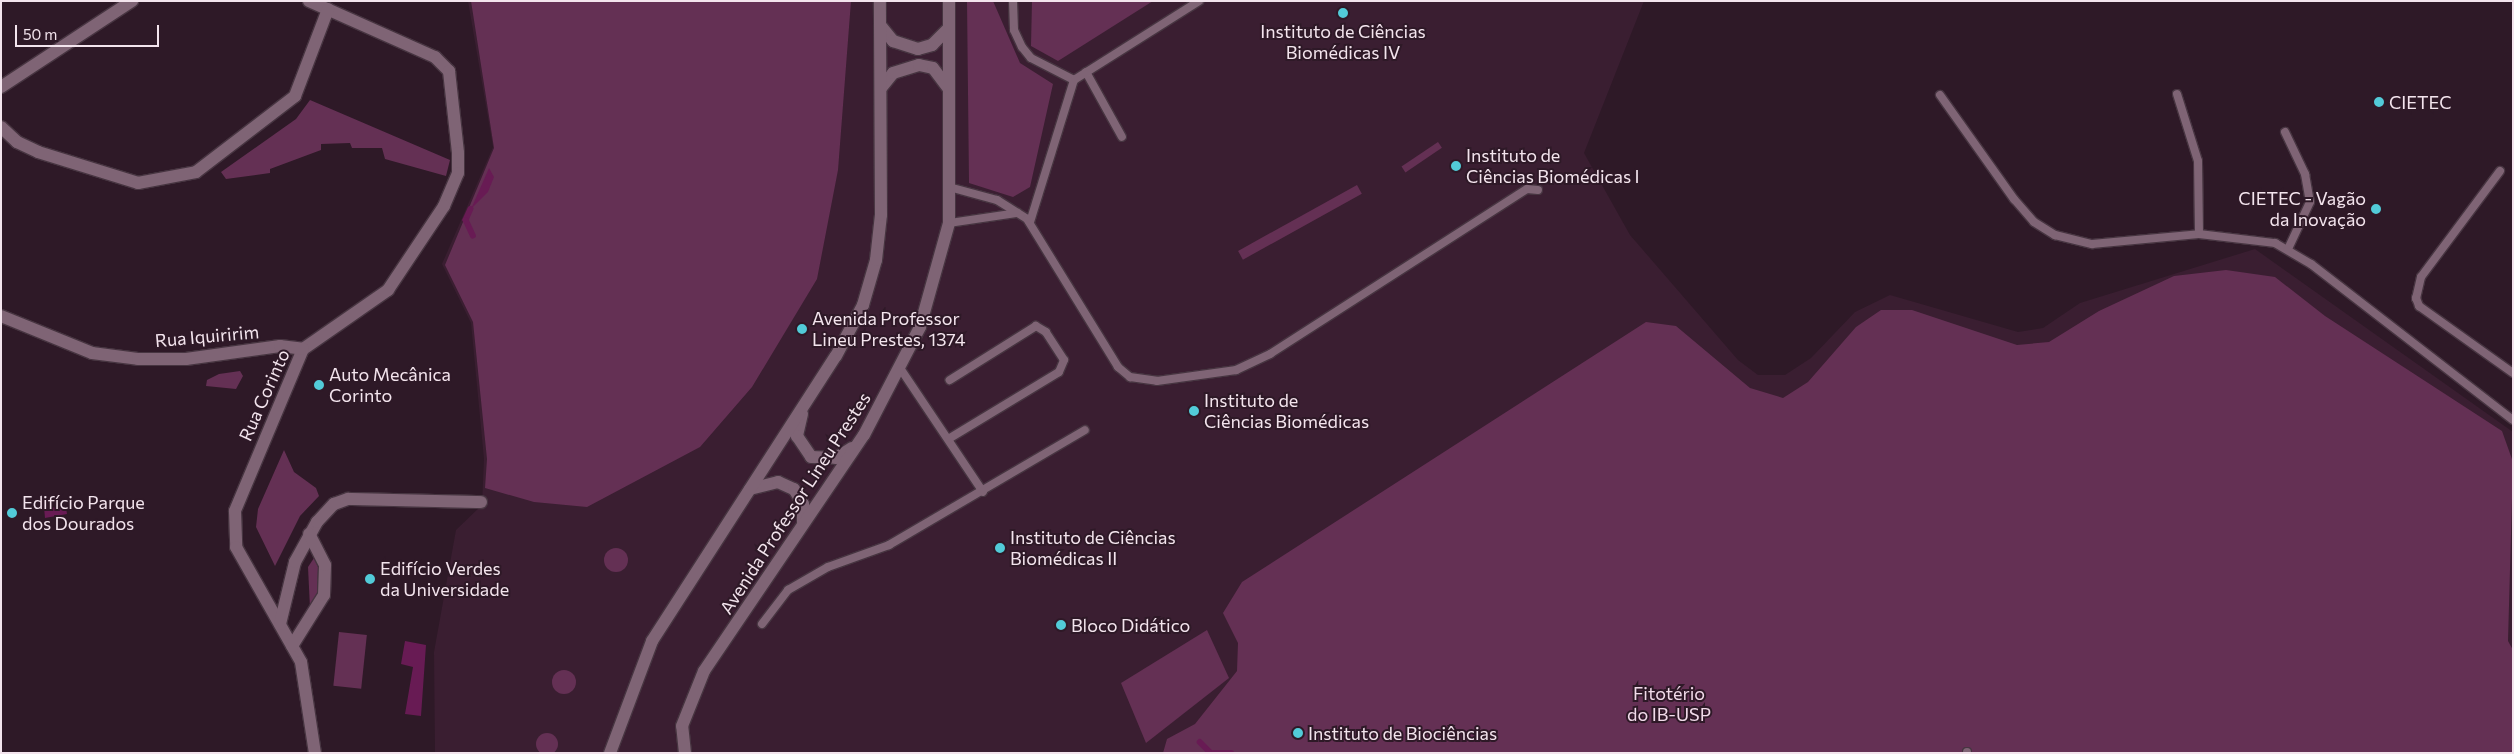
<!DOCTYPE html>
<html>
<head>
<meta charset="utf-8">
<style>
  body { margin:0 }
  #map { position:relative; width:2514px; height:754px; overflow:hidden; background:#2e1927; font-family:Commissioner,sans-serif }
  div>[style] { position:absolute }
  .built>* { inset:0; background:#3a1e31 }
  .green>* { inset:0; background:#643054; transform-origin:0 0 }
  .round { border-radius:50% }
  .water>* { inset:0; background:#681b54 }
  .stream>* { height:5.5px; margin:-2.75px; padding:0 2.75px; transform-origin:2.75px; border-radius:2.75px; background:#681b54 }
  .roads { filter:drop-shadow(1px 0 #473541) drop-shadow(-1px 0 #473541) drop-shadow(0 1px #473541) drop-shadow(0 -1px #473541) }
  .service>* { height:8px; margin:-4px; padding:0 4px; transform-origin:4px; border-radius:4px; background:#7f6475 }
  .minor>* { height:12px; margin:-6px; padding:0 6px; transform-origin:6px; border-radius:6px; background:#7f6475 }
  .secondary>* { height:12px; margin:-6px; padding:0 6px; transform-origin:6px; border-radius:6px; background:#7f6475 }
  .dots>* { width:14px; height:14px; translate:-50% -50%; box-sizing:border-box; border:2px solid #2e1927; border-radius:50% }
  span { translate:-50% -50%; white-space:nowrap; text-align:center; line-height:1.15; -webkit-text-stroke:4px #2e1927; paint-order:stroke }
  .poi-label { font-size:18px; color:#f3e4ed }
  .left { translate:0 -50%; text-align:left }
  .right { translate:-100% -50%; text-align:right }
  .street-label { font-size:18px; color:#f3e4ed }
  .park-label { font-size:18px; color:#f1dae9 }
  .frame { position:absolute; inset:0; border:2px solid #f3e4ed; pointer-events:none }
  .scale { position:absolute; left:15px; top:25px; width:144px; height:22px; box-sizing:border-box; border:2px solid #f3e4ed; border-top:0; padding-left:6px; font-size:15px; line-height:18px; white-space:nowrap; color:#f3e4ed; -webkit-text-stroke:4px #2e1927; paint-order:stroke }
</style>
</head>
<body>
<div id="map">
  <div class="built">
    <div style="clip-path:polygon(468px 1px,1644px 1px,1584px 153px,1630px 235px,1738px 360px,1758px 375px,1785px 375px,1811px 358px,1855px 312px,1890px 295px,2018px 332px,2043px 328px,2080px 303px,2255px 249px,2513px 432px,2513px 753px,435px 753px,434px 652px,456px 530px,482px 505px,484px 459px,471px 323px,442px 264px,493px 147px)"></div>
  </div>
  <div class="green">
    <div style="clip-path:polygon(471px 1px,851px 1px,838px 170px,817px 279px,752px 387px,700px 447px,587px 507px,534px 502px,485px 488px,487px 459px,473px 322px,445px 265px,494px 148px)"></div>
    <div style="clip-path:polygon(967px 1px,993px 1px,1020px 63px,1053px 84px,1030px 187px,1013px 197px,969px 183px)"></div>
    <div style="clip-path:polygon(1032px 1px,1153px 1px,1058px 61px,1031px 46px)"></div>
    <div style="clip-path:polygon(310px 100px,450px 160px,446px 176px,385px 159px,382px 148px,352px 148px,350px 143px,321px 144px,321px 150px,270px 169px,270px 173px,226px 179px,221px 172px,296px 119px)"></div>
    <div style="left:1438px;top:142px;width:7px;height:44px;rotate:56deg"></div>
    <div style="left:1357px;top:185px;width:10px;height:136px;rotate:61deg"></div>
    <div style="clip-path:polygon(2226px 270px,2275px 277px,2325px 316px,2502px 431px,2513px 462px,2508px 641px,2513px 650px,2513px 753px,1163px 753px,1167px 739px,1195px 724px,1237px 671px,1238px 643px,1223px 613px,1242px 582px,1646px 322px,1676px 326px,1750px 388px,1783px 398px,1808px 382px,1856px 327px,1881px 310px,1912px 310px,2017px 345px,2049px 342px,2099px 311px,2174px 276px)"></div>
    <div style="clip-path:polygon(240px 371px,243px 376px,236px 389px,206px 386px,207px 380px,219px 374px)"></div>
    <div style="clip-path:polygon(284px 450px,294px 472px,316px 488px,319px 496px,300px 516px,275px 566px,256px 527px,258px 509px)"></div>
    <div class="round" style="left:604px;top:548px;width:24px;height:24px"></div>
    <div style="clip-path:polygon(314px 558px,320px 571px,319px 596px,310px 608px,308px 567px)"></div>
    <div style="clip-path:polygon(1207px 630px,1229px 678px,1146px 743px,1121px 683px)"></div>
    <div style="left:339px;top:632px;width:28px;height:54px;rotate:6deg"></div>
    <div class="round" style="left:552px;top:670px;width:24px;height:24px"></div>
    <div class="round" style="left:536px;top:733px;width:22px;height:22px"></div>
  </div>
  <div class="water">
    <div style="clip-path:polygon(489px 168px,494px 177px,488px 192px,471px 209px)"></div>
    <div style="clip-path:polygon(44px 507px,66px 508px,67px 514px,45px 518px)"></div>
    <div style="clip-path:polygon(405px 641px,426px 645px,421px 716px,405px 714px,413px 667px,401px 664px)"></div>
  </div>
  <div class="stream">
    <div style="left:471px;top:209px;width:12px;rotate:114deg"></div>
    <div style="left:466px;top:220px;width:17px;rotate:65deg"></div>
    <div style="left:1200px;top:742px;width:16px;rotate:45deg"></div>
    <div style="left:1214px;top:753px;width:17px"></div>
  </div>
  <div class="roads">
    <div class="service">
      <div style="left:1013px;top:1px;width:29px;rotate:88deg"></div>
      <div style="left:1014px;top:30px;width:19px;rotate:65deg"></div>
      <div style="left:1022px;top:47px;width:14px;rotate:51deg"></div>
      <div style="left:1031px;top:58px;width:48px;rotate:27.1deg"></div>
      <div style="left:1086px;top:72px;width:74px;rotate:61deg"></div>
      <div style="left:2177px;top:94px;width:70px;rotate:72.6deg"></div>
      <div style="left:2198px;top:161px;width:73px;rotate:89.2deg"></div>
      <div style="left:1940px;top:95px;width:128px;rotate:54.6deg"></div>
      <div style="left:2014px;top:199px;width:30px;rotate:49deg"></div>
      <div style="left:2034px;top:222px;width:25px;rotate:32deg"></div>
      <div style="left:2055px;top:235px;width:38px;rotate:14deg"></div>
      <div style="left:2092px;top:244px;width:107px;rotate:-5.3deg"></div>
      <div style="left:2199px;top:234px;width:77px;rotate:6.8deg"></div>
      <div style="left:2275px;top:243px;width:42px;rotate:30.3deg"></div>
      <div style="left:2311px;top:264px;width:255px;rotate:37.7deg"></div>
      <div style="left:2285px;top:132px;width:47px;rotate:64.5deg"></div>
      <div style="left:2305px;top:174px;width:28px;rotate:80deg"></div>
      <div style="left:2310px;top:202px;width:52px;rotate:115.1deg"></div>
      <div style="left:2500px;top:171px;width:132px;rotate:126.7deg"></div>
      <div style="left:2421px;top:277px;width:22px;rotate:103deg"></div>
      <div style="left:2416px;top:298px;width:9px;rotate:69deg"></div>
      <div style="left:2419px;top:306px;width:115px;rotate:35.5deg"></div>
      <div style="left:949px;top:187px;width:50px;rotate:15.2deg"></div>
      <div style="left:997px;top:200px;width:36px;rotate:32deg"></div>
      <div style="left:1027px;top:219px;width:174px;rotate:58.4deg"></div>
      <div style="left:1118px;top:367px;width:16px;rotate:40deg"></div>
      <div style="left:1130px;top:377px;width:27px;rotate:8deg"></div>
      <div style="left:1157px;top:381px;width:80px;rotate:-7.9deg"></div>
      <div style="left:1236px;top:370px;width:38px;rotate:-25deg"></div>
      <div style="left:1270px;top:354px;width:305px;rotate:-32.7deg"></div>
      <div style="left:1527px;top:189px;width:11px;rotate:5deg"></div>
      <div style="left:1030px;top:222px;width:149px;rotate:-72.8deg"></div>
      <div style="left:1074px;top:80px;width:148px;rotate:-32.3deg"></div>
      <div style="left:949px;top:223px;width:69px;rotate:-8.4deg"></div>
      <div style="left:900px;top:368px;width:149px;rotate:56.2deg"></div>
      <div style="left:950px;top:438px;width:127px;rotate:-31.2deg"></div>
      <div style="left:1059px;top:372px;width:13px;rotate:-67deg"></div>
      <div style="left:1064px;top:360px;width:33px;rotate:-123deg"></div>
      <div style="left:1046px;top:332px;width:12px;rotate:-149deg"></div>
      <div style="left:1036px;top:326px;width:102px;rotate:147.9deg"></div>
      <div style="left:762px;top:624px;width:43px;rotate:-52.6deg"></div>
      <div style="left:788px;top:590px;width:46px;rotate:-29.9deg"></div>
      <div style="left:828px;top:567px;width:65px;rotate:-19.8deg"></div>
      <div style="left:889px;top:545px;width:227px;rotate:-30.4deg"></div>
      <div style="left:1967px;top:752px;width:1px;rotate:90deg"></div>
    </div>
    <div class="minor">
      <div style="left:309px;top:1px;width:138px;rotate:24deg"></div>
      <div style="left:435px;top:57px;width:20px;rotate:45deg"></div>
      <div style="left:449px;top:71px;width:82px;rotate:83.7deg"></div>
      <div style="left:458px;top:153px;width:20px;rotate:90deg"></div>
      <div style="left:458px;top:173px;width:36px;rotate:113deg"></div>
      <div style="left:444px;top:206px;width:101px;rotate:123.7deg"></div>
      <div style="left:388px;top:290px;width:103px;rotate:145.2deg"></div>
      <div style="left:303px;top:349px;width:176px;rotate:112.8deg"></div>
      <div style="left:235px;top:511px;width:36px;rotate:88deg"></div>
      <div style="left:236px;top:547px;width:132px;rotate:60.5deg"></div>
      <div style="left:301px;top:662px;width:92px;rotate:81.3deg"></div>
      <div style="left:1px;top:87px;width:157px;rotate:-33.3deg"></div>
      <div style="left:1px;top:127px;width:22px;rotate:43deg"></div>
      <div style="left:17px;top:142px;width:23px;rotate:25deg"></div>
      <div style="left:38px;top:152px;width:105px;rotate:17.2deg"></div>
      <div style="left:138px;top:183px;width:59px;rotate:-10.7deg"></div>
      <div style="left:196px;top:172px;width:125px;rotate:-37.5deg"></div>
      <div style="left:295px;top:96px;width:93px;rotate:-69.2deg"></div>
      <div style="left:1px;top:316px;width:98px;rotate:22.1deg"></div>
      <div style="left:92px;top:353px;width:46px;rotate:7.4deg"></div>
      <div style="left:138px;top:359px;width:48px"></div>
      <div style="left:186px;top:359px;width:95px;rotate:-7.9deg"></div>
      <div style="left:280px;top:346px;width:23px;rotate:7deg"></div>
      <div style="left:280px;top:624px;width:64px;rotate:-76.4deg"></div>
      <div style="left:295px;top:562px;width:46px;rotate:-61.2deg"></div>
      <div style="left:317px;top:522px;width:25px;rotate:-47deg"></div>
      <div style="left:334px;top:504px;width:15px;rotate:-20deg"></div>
      <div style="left:348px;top:499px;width:133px;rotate:1.3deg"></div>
      <div style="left:292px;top:646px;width:60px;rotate:-57.9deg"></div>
      <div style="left:324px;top:595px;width:30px;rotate:-88deg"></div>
      <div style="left:325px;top:565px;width:35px;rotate:-117deg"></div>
    </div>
    <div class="secondary">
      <div style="left:880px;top:25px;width:21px;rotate:51deg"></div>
      <div style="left:893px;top:41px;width:26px;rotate:18deg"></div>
      <div style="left:918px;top:49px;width:15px;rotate:-16deg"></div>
      <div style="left:932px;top:45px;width:24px;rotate:-45deg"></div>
      <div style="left:881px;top:88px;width:19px;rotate:-51deg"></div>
      <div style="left:893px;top:73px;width:27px;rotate:-17deg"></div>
      <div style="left:919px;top:65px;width:14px;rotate:12deg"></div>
      <div style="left:933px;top:68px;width:25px;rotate:53deg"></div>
      <div style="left:802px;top:414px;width:23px;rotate:103deg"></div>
      <div style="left:797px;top:436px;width:25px;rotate:56deg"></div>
      <div style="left:811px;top:457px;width:25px;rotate:2deg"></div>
      <div style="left:836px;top:458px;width:19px;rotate:-32deg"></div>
      <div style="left:750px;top:489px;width:29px;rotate:-14deg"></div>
      <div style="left:778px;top:482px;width:17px;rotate:24deg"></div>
      <div style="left:794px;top:489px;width:17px;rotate:59deg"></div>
      <div style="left:803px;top:504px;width:20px;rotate:90deg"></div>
      <div style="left:610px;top:753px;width:120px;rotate:-69.4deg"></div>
      <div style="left:652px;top:641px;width:339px;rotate:-57.2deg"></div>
      <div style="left:836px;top:356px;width:58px;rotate:-62.1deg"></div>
      <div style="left:863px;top:305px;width:47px;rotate:-73.9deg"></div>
      <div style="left:876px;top:260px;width:45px;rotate:-83.7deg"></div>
      <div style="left:881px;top:215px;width:214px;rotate:-90.3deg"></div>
      <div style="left:685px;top:753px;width:27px;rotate:-96deg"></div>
      <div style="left:682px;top:726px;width:59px;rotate:-68.2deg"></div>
      <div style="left:704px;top:671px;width:285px;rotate:-55.9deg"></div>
      <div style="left:864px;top:435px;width:122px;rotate:-62.6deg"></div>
      <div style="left:920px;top:327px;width:108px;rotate:-74.4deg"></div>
      <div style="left:949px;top:223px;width:222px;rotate:-90deg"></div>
    </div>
  </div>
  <div class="dots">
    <div style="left:1343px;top:13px;background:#52cbd8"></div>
    <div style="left:2379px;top:102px;background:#52cbd8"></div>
    <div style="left:1456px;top:166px;background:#52cbd8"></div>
    <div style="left:2376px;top:209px;background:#52cbd8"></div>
    <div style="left:802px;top:329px;background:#52cbd8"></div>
    <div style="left:319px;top:385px;background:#52cbd8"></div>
    <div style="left:1194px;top:411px;background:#52cbd8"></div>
    <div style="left:12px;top:513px;background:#52cbd8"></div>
    <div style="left:1000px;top:548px;background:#52cbd8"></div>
    <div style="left:370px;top:579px;background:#52cbd8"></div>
    <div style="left:1061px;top:625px;background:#52cbd8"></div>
    <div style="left:1298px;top:733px;background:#52cbd8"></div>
  </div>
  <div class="poi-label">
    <span style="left:1343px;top:42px">Instituto de Ciências<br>Biomédicas IV</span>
    <span class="left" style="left:2389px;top:102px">CIETEC</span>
    <span class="left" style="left:1466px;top:166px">Instituto de<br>Ciências Biomédicas I</span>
    <span class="right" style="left:2366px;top:209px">CIETEC - Vagão<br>da Inovação</span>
    <span class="left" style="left:812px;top:329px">Avenida Professor<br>Lineu Prestes, 1374</span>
    <span class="left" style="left:329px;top:385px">Auto Mecânica<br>Corinto</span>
    <span class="left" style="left:1204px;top:411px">Instituto de<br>Ciências Biomédicas</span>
    <span class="left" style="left:22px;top:513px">Edifício Parque<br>dos Dourados</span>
    <span class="left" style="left:1010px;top:548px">Instituto de Ciências<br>Biomédicas II</span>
    <span class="left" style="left:380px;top:579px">Edifício Verdes<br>da Universidade</span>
    <span class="left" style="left:1071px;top:625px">Bloco Didático</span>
    <span class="left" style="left:1308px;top:733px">Instituto de Biociências</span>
  </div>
  <div class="street-label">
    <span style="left:207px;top:336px;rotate:-5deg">Rua Iquiririm</span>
    <span style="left:264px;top:395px;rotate:-66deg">Rua Corinto</span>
    <span style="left:795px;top:503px;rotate:-57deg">Avenida Professor Lineu Prestes</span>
  </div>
  <div class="park-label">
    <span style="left:1669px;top:704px">Fitotério<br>do IB-USP</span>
  </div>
  <div class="frame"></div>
  <div class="scale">50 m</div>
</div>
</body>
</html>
